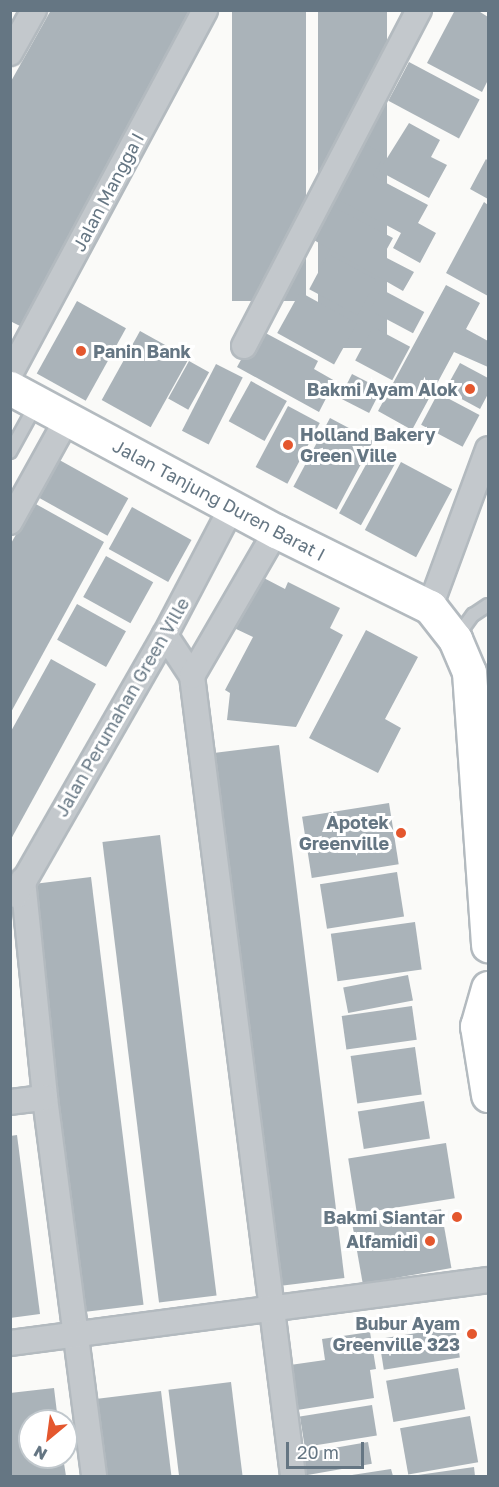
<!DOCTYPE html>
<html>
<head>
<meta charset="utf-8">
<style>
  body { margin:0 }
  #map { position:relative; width:499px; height:1487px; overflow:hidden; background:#fafaf8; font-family:"Golos Text",sans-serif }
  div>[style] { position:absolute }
  .building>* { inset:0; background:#aab3b9; transform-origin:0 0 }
  .roads { filter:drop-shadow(2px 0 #b3babf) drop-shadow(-2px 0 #b3babf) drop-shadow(0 2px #b3babf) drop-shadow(0 -2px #b3babf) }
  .lane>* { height:12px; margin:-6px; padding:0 6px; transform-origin:6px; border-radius:6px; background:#c3c8cc }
  .street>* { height:24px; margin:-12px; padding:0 12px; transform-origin:12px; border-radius:12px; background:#c3c8cc }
  .secondary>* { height:33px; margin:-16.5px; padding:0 16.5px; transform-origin:16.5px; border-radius:16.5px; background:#fff }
  .dots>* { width:16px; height:16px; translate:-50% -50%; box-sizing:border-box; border:3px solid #fff; border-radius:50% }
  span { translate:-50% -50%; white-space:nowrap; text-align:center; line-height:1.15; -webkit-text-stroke:6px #fff; paint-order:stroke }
  .street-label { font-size:18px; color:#657683 }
  .poi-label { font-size:18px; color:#657683; font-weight:700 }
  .left { translate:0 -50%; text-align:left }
  .right { translate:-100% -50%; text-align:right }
  .frame { position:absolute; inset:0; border:12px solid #657683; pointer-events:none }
  .north { position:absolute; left:18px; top:1409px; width:60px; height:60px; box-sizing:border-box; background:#fff; border:2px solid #c1c8cd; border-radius:50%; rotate:209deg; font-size:16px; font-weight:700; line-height:24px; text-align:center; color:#657683 }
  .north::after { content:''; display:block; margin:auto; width:21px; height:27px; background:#e4572e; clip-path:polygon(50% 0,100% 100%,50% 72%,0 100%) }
  .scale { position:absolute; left:286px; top:1442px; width:78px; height:27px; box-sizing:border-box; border:3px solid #657683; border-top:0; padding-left:8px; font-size:18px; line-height:21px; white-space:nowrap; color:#657683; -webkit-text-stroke:4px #fff; paint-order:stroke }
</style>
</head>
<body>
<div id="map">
  <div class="building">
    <div style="clip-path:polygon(51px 10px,201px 10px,24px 328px,10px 321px,10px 83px)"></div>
    <div style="left:232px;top:10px;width:74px;height:291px"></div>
    <div style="left:318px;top:10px;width:69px;height:338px"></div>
    <div style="clip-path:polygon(455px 10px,477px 10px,488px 17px,488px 80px,482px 92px,427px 63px)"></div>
    <div style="left:409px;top:62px;width:80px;height:44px;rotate:28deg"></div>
    <div style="clip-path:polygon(409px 123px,440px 140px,431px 157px,447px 165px,429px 198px,379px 171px)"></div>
    <div style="clip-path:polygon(364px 143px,384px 155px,373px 176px,428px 205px,418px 223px,436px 233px,420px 263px,393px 248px,401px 233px,336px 198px)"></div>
    <div style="clip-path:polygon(486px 159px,488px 161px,488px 199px,470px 189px)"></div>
    <div style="clip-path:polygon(484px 202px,488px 205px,488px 296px,446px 273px)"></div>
    <div style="clip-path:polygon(330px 205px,393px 238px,383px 256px,414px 272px,403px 291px,312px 239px)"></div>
    <div style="left:328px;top:254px;width:55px;height:40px;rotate:28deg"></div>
    <div style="clip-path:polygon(446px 285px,480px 303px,466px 329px,488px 341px,488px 367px,454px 352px,412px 430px,378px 411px)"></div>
    <div style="left:381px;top:289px;width:49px;height:24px;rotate:28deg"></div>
    <div style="left:300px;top:292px;width:65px;height:47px;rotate:29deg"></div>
    <div style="left:77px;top:301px;width:56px;height:83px;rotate:29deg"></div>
    <div style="left:373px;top:327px;width:42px;height:38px;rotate:28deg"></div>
    <div style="clip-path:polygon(258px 329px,318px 361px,314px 369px,335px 381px,319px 412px,237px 367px)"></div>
    <div style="left:140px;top:331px;width:56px;height:79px;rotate:29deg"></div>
    <div style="left:189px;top:361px;width:23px;height:43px;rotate:29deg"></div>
    <div style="clip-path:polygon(460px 363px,488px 378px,488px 394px,480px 409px,445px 390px)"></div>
    <div style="left:216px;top:364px;width:30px;height:75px;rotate:27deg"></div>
    <div style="left:352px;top:374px;width:33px;height:27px;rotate:27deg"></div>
    <div style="left:251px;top:381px;width:41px;height:46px;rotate:29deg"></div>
    <div style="left:438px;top:393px;width:47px;height:36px;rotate:28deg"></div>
    <div style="left:288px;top:406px;width:36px;height:69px;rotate:28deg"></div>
    <div style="left:330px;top:418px;width:49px;height:78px;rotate:28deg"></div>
    <div style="left:373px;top:452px;width:25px;height:70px;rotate:29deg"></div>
    <div style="left:54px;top:457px;width:85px;height:43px;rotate:29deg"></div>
    <div style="left:401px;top:462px;width:58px;height:77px;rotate:28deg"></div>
    <div style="clip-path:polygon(34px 503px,104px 542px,10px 714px,10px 545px)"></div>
    <div style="left:132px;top:507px;width:68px;height:48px;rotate:29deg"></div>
    <div style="left:106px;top:556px;width:54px;height:47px;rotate:29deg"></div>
    <div style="clip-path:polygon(260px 576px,285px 589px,288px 582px,340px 608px,330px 628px,343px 635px,296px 727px,227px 720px,230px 693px,225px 690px,253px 637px,234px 628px)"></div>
    <div style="left:77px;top:604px;width:56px;height:41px;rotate:29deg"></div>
    <div style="clip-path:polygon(366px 630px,418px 657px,385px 719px,401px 728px,378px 773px,309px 738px)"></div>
    <div style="clip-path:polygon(51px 659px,96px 684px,10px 841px,10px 733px)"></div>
    <div style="left:279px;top:745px;width:537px;height:74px;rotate:83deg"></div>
    <div style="left:389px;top:803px;width:62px;height:88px;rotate:81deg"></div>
    <div style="left:160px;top:835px;width:464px;height:58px;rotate:83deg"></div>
    <div style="left:397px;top:872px;width:45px;height:78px;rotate:81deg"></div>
    <div style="left:91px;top:877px;width:431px;height:62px;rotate:83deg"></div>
    <div style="left:415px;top:922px;width:48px;height:85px;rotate:82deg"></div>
    <div style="left:408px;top:975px;width:26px;height:66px;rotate:79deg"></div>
    <div style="left:412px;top:1006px;width:34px;height:71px;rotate:82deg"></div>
    <div style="left:415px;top:1047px;width:48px;height:65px;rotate:82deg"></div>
    <div style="left:424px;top:1101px;width:38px;height:67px;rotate:81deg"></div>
    <div style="clip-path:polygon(17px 1135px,40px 1314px,10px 1318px,10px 1136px)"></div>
    <div style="left:446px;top:1143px;width:56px;height:99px;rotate:81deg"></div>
    <div style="left:441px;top:1209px;width:60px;height:90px;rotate:80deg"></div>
    <div style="left:455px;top:1327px;width:31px;height:77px;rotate:81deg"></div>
    <div style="clip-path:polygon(370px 1332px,376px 1369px,370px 1370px,374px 1398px,297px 1410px,290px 1365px,325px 1360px,322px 1339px)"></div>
    <div style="left:458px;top:1368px;width:42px;height:73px;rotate:80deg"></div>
    <div style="left:231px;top:1382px;width:95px;height:63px;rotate:83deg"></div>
    <div style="clip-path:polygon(54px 1388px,58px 1421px,30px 1421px,30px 1457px,63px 1457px,66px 1476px,10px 1476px,10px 1393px)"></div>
    <div style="left:161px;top:1391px;width:86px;height:70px;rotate:83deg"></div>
    <div style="left:372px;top:1405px;width:31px;height:73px;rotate:81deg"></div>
    <div style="left:470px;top:1416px;width:47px;height:71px;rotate:80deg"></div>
    <div style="left:368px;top:1442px;width:22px;height:71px;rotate:80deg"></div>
    <div style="clip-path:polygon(474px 1467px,475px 1476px,418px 1476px,418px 1475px)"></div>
    <div style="clip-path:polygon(391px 1469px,393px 1476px,353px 1476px,352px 1475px)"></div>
  </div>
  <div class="roads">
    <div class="lane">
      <div style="left:10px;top:452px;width:56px;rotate:-61.1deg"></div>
      <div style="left:456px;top:638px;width:29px;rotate:-54deg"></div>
      <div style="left:473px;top:615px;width:18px;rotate:-34deg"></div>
    </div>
    <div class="street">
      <div style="left:10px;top:53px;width:49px;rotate:-60.8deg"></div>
      <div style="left:244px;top:346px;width:379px;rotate:-62.5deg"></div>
      <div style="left:10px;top:374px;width:413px;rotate:-61.8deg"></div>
      <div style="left:10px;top:522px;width:118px;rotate:-61deg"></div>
      <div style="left:430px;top:607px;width:168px;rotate:-69.8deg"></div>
      <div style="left:165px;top:635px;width:49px;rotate:56.6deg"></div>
      <div style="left:192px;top:676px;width:806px;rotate:82.8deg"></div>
      <div style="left:192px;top:676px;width:168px;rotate:-59.9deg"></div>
      <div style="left:23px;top:880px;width:219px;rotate:84.2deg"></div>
      <div style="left:45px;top:1098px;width:381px;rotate:82.6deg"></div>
      <div style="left:16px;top:895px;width:300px;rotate:-60.2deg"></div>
      <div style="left:165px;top:635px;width:144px;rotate:-62.4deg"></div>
      <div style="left:10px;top:1102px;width:35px;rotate:-7deg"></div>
      <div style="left:10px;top:1343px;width:482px;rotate:-7.5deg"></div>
    </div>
    <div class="secondary">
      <div style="left:10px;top:388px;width:302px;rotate:28.3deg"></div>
      <div style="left:276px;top:531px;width:172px;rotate:26.3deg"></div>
      <div style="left:430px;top:607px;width:41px;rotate:52deg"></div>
      <div style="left:455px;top:639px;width:36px;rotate:67deg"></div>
      <div style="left:469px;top:672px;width:274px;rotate:86deg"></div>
      <div style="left:488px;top:988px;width:40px;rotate:106deg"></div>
      <div style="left:477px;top:1026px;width:70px;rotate:80.9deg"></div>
    </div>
  </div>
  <div class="dots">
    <div style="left:81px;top:351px;background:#e4572e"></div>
    <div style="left:470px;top:389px;background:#e4572e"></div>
    <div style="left:288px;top:445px;background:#e4572e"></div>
    <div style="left:401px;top:833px;background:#e4572e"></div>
    <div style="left:457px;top:1217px;background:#e4572e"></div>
    <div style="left:430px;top:1241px;background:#e4572e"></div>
    <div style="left:472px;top:1334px;background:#e4572e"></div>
  </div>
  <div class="street-label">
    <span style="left:108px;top:192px;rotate:-62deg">Jalan Mangga I</span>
    <span style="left:219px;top:500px;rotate:28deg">Jalan Tanjung Duren Barat I</span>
    <span style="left:122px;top:707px;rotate:-60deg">Jalan Perumahan Green Ville</span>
  </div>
  <div class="poi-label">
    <span class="left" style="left:93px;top:351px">Panin Bank</span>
    <span class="right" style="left:458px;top:389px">Bakmi Ayam Alok</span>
    <span class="left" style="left:300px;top:445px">Holland Bakery<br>Green Ville</span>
    <span class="right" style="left:389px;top:833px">Apotek<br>Greenville</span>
    <span class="right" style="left:445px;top:1217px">Bakmi Siantar</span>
    <span class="right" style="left:418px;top:1241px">Alfamidi</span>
    <span class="right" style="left:460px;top:1334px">Bubur Ayam<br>Greenville 323</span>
  </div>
  <div class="frame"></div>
  <div class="north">N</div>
  <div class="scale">20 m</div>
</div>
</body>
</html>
